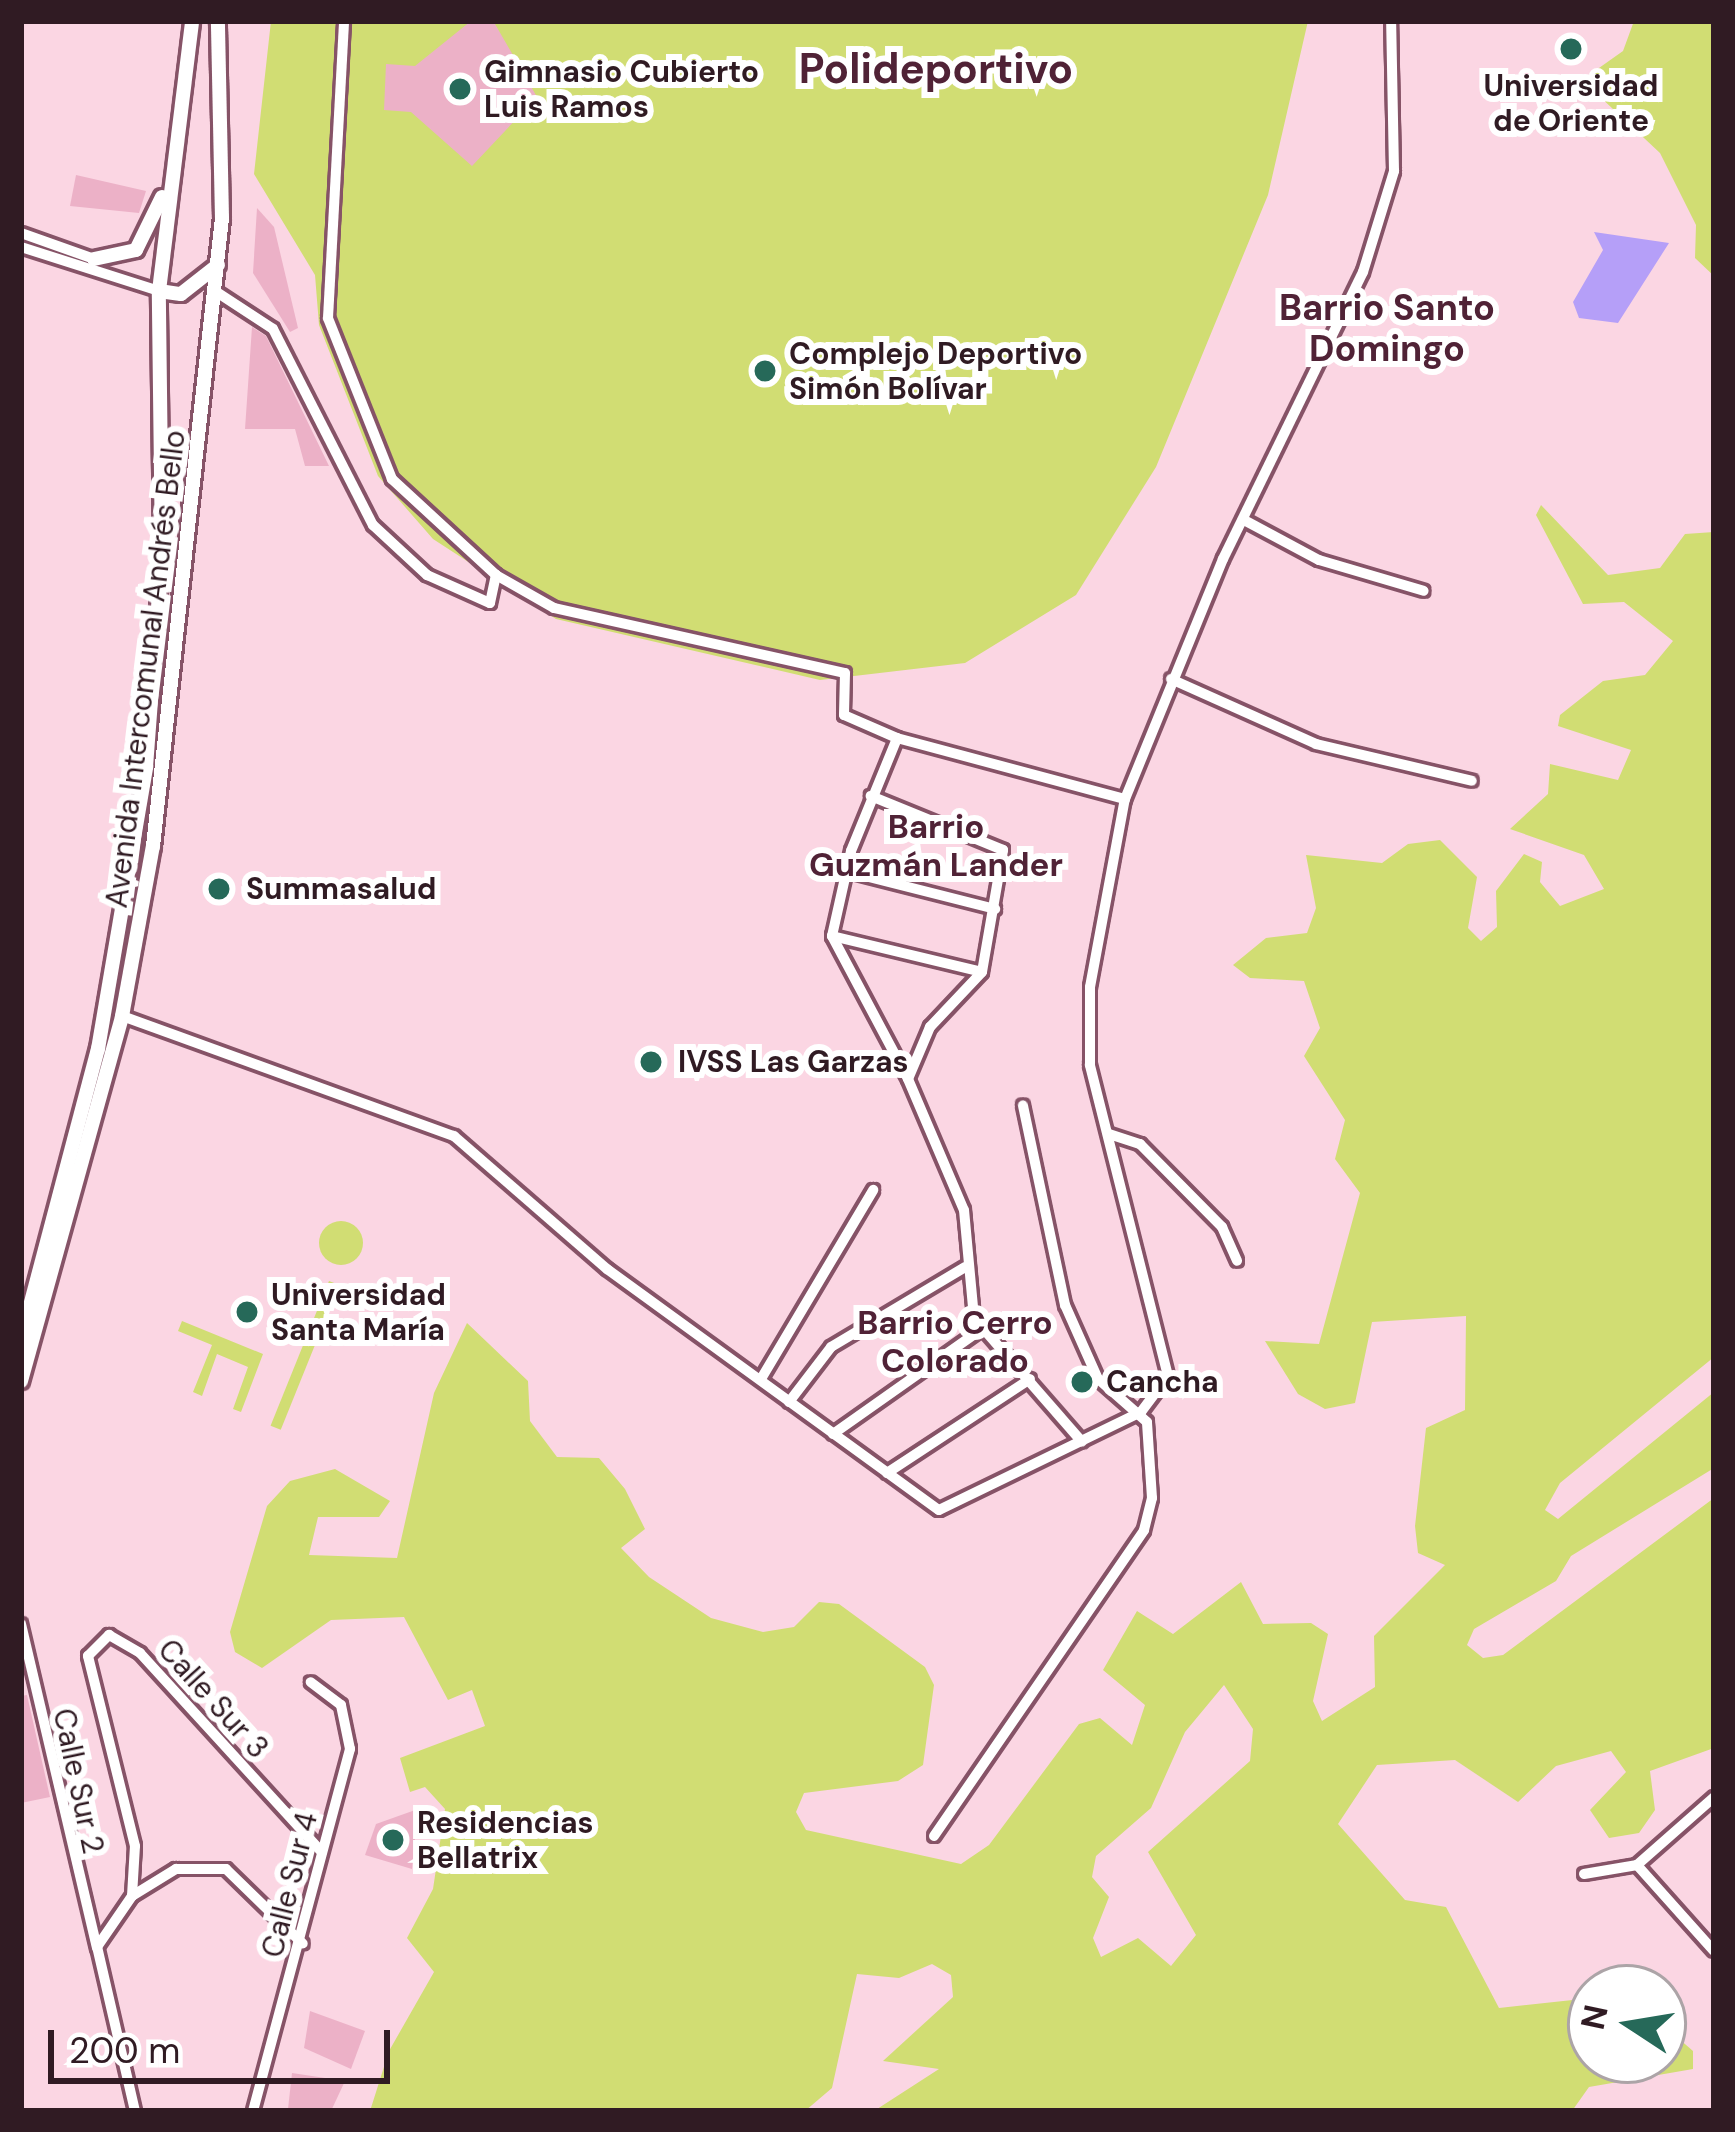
<!DOCTYPE html>
<html>
<head>
<meta charset="utf-8">
<style>
  body { margin:0 }
  #map { position:relative; width:1735px; height:2132px; overflow:hidden; background:#fbd6e3; font-family:"DM Sans",sans-serif }
  div>[style] { position:absolute }
  .green>* { inset:0; background:#d1dd73; transform-origin:0 0 }
  .round { border-radius:50% }
  .water>* { inset:0; background:#b59ff8 }
  .building>* { inset:0; background:#ecb1c7 }
  .roads { filter:drop-shadow(3px 0 #865367) drop-shadow(-3px 0 #865367) drop-shadow(0 3px #865367) drop-shadow(0 -3px #865367) }
  .minor>* { height:10px; margin:-5px; padding:0 5px; transform-origin:5px; border-radius:5px; background:#fff }
  .secondary>* { height:14px; margin:-7px; padding:0 7px; transform-origin:7px; border-radius:7px; background:#fff }
  .dots>* { width:33px; height:33px; translate:-50% -50%; box-sizing:border-box; border:6px solid #fff; border-radius:50% }
  span { translate:-50% -50%; white-space:nowrap; text-align:center; line-height:1.15; -webkit-text-stroke:12px #fff; paint-order:stroke }
  .poi-label { font-size:30px; color:#301b23; font-weight:700 }
  .left { translate:0 -50%; text-align:left }
  .street-label { font-size:30px; color:#301b23 }
  .neighbourhood-label { font-size:33px; color:#502236; font-weight:700 }
  .quarter-label { font-size:36px; color:#502236; font-weight:700 }
  .district-label { font-size:42px; color:#502236; font-weight:700 }
  .frame { position:absolute; inset:0; border:24px solid #301b23; pointer-events:none }
  .north { position:absolute; left:1567px; top:1964px; width:120px; height:120px; box-sizing:border-box; background:#fff; border:3px solid #aca4a7; border-radius:50%; rotate:282deg; font-size:33px; font-weight:700; line-height:48px; text-align:center; color:#301b23 }
  .north::after { content:''; display:block; margin:auto; width:42px; height:54px; background:#266959; clip-path:polygon(50% 0,100% 100%,50% 72%,0 100%) }
  .scale { position:absolute; left:48px; top:2030px; width:342px; height:54px; box-sizing:border-box; border:6px solid #301b23; border-top:0; padding-left:15px; font-size:36px; line-height:42px; white-space:nowrap; color:#301b23; -webkit-text-stroke:9px #fff; paint-order:stroke }
</style>
</head>
<body>
<div id="map">
  <div class="green">
    <div style="clip-path:polygon(271px 21px,1308px 21px,1268px 195px,1156px 467px,1076px 595px,965px 663px,820px 680px,556px 619px,433px 539px,378px 476px,319px 325px,315px 275px,254px 174px)"></div>
    <div style="clip-path:polygon(1634px 21px,1714px 21px,1714px 276px,1695px 258px,1696px 225px,1660px 153px,1582px 80px,1623px 51px)"></div>
    <div style="clip-path:polygon(evenodd,1541px 505px,1608px 575px,1660px 568px,1685px 534px,1714px 532px,1714px 1357px,1560px 1483px,1545px 1510px,1558px 1519px,1714px 1392px,1714px 1468px,1571px 1556px,1556px 1581px,1474px 1629px,1467px 1645px,1483px 1658px,1503px 1655px,1714px 1498px,1714px 1748px,1650px 1771px,1655px 1810px,1639px 1833px,1609px 1838px,1590px 1810px,1626px 1772px,1611px 1751px,1556px 1766px,1518px 1802px,1455px 1760px,1377px 1765px,1338px 1824px,1405px 1900px,1446px 1907px,1499px 2008px,1591px 1998px,1591px 2060px,1663px 2060px,1663px 2025px,1693px 2051px,1693px 2069px,1589px 2087px,1572px 2111px,874px 2111px,939px 2069px,883px 2061px,953px 1997px,951px 1975px,932px 1964px,899px 1978px,857px 1974px,832px 2088px,805px 2111px,370px 2111px,389px 2051px,434px 1972px,407px 1938px,433px 1889px,445px 1809px,425px 1787px,410px 1792px,400px 1758px,485px 1726px,472px 1690px,448px 1700px,404px 1617px,331px 1620px,262px 1668px,235px 1652px,230px 1632px,267px 1506px,290px 1481px,335px 1469px,390px 1501px,379px 1517px,318px 1517px,309px 1555px,397px 1558px,434px 1393px,467px 1323px,528px 1381px,530px 1421px,557px 1457px,599px 1458px,625px 1489px,645px 1529px,621px 1548px,649px 1577px,711px 1618px,763px 1632px,794px 1627px,819px 1602px,839px 1604px,925px 1667px,934px 1685px,923px 1765px,898px 1781px,804px 1793px,796px 1812px,806px 1830px,961px 1864px,989px 1845px,1079px 1724px,1100px 1718px,1132px 1745px,1145px 1705px,1103px 1670px,1137px 1611px,1173px 1634px,1241px 1582px,1263px 1624px,1311px 1623px,1328px 1634px,1313px 1701px,1322px 1721px,1375px 1687px,1374px 1636px,1445px 1565px,1418px 1553px,1415px 1526px,1426px 1428px,1465px 1410px,1466px 1316px,1372px 1322px,1355px 1403px,1325px 1409px,1298px 1394px,1265px 1341px,1319px 1344px,1360px 1193px,1335px 1159px,1345px 1120px,1304px 1056px,1320px 1028px,1304px 981px,1250px 978px,1233px 965px,1266px 938px,1307px 933px,1316px 908px,1306px 855px,1382px 863px,1408px 844px,1440px 840px,1477px 877px,1468px 928px,1481px 941px,1497px 927px,1496px 891px,1524px 854px,1542px 862px,1540px 882px,1560px 906px,1604px 889px,1584px 855px,1510px 829px,1548px 794px,1550px 764px,1618px 780px,1631px 750px,1558px 726px,1560px 715px,1603px 681px,1645px 675px,1673px 641px,1624px 602px,1583px 604px,1536px 515px,1541px 505px,1224px 1685px,1253px 1729px,1250px 1761px,1148px 1852px,1196px 1935px,1171px 1966px,1138px 1938px,1101px 1957px,1093px 1938px,1109px 1897px,1092px 1877px,1096px 1856px,1151px 1808px,1185px 1732px,1224px 1685px)"></div>
    <div class="round" style="left:319px;top:1221px;width:44px;height:44px"></div>
    <div style="left:329px;top:1281px;width:11px;height:156px;rotate:22deg"></div>
    <div style="clip-path:polygon(182px 1321px,263px 1354px,241px 1412px,233px 1409px,248px 1367px,217px 1354px,202px 1396px,193px 1392px,212px 1345px,178px 1331px)"></div>
  </div>
  <div class="water">
    <div style="clip-path:polygon(1594px 232px,1669px 243px,1618px 323px,1579px 318px,1573px 302px,1603px 250px)"></div>
  </div>
  <div class="building">
    <div style="clip-path:polygon(471px 21px,495px 24px,537px 97px,472px 166px,411px 112px,384px 110px,386px 64px,415px 66px)"></div>
    <div style="clip-path:polygon(76px 175px,146px 191px,139px 213px,70px 206px)"></div>
    <div style="clip-path:polygon(257px 208px,274px 227px,298px 328px,290px 332px,253px 273px)"></div>
    <div style="clip-path:polygon(252px 327px,266px 336px,329px 466px,305px 466px,295px 429px,245px 429px)"></div>
    <div style="clip-path:polygon(27px 1695px,50px 1797px,21px 1803px,21px 1696px)"></div>
    <div style="clip-path:polygon(418px 1809px,412px 1869px,365px 1855px,376px 1824px)"></div>
    <div style="clip-path:polygon(310px 2011px,365px 2031px,351px 2069px,304px 2048px)"></div>
    <div style="clip-path:polygon(292px 2073px,345px 2081px,331px 2111px,288px 2109px)"></div>
  </div>
  <div class="roads">
    <div class="minor">
      <div style="left:21px;top:233px;width:77px;rotate:19.6deg"></div>
      <div style="left:21px;top:247px;width:145px;rotate:17.7deg"></div>
      <div style="left:215px;top:291px;width:69px;rotate:33.2deg"></div>
      <div style="left:273px;top:329px;width:220px;rotate:63deg"></div>
      <div style="left:373px;top:525px;width:74px;rotate:42.8deg"></div>
      <div style="left:427px;top:575px;width:69px;rotate:24deg"></div>
      <div style="left:490px;top:603px;width:29px;rotate:-78deg"></div>
      <div style="left:496px;top:575px;width:142px;rotate:-137.3deg"></div>
      <div style="left:392px;top:479px;width:173px;rotate:-111.7deg"></div>
      <div style="left:328px;top:318px;width:297px;rotate:-86.9deg"></div>
      <div style="left:1244px;top:520px;width:85px;rotate:28.1deg"></div>
      <div style="left:1319px;top:560px;width:109px;rotate:16.4deg"></div>
      <div style="left:496px;top:575px;width:67px;rotate:29.6deg"></div>
      <div style="left:554px;top:608px;width:298px;rotate:12.6deg"></div>
      <div style="left:845px;top:673px;width:42px;rotate:91.4deg"></div>
      <div style="left:844px;top:715px;width:58px;rotate:23.5deg"></div>
      <div style="left:1171px;top:679px;width:159px;rotate:24.1deg"></div>
      <div style="left:1316px;top:744px;width:160px;rotate:13.3deg"></div>
      <div style="left:845px;top:871px;width:155px;rotate:14.2deg"></div>
      <div style="left:832px;top:936px;width:154px;rotate:13.5deg"></div>
      <div style="left:982px;top:972px;width:124px;rotate:-80.2deg"></div>
      <div style="left:1003px;top:850px;width:143px;rotate:-157.8deg"></div>
      <div style="left:982px;top:972px;width:76px;rotate:133.4deg"></div>
      <div style="left:930px;top:1027px;width:56px;rotate:112.9deg"></div>
      <div style="left:908px;top:1079px;width:142px;rotate:66.9deg"></div>
      <div style="left:964px;top:1210px;width:108px;rotate:84.7deg"></div>
      <div style="left:974px;top:1318px;width:164px;rotate:48.9deg"></div>
      <div style="left:122px;top:1016px;width:353px;rotate:19.9deg"></div>
      <div style="left:454px;top:1136px;width:203px;rotate:41deg"></div>
      <div style="left:607px;top:1269px;width:410px;rotate:36deg"></div>
      <div style="left:939px;top:1510px;width:225px;rotate:-25.9deg"></div>
      <div style="left:1141px;top:1412px;width:45px;rotate:-53.1deg"></div>
      <div style="left:1168px;top:1376px;width:321px;rotate:-104.1deg"></div>
      <div style="left:1090px;top:1065px;width:78px;rotate:-90deg"></div>
      <div style="left:1090px;top:987px;width:191px;rotate:-79.5deg"></div>
      <div style="left:1125px;top:799px;width:259px;rotate:-67.8deg"></div>
      <div style="left:1223px;top:559px;width:319px;rotate:-64deg"></div>
      <div style="left:1363px;top:272px;width:106px;rotate:-72.9deg"></div>
      <div style="left:1394px;top:171px;width:150px;rotate:-91.1deg"></div>
      <div style="left:908px;top:1079px;width:162px;rotate:-118deg"></div>
      <div style="left:832px;top:936px;width:87px;rotate:-77.4deg"></div>
      <div style="left:851px;top:851px;width:122px;rotate:-67.8deg"></div>
      <div style="left:897px;top:738px;width:236px;rotate:15deg"></div>
      <div style="left:1109px;top:1134px;width:33px;rotate:18deg"></div>
      <div style="left:1140px;top:1144px;width:117px;rotate:45.3deg"></div>
      <div style="left:1222px;top:1227px;width:37px;rotate:66deg"></div>
      <div style="left:761px;top:1379px;width:220px;rotate:-59.3deg"></div>
      <div style="left:789px;top:1402px;width:69px;rotate:-52.6deg"></div>
      <div style="left:831px;top:1347px;width:156px;rotate:-30.8deg"></div>
      <div style="left:833px;top:1434px;width:184px;rotate:-35.2deg"></div>
      <div style="left:887px;top:1473px;width:171px;rotate:-33.3deg"></div>
      <div style="left:21px;top:1624px;width:332px;rotate:76.8deg"></div>
      <div style="left:934px;top:1836px;width:371px;rotate:-55.5deg"></div>
      <div style="left:1144px;top:1530px;width:33px;rotate:-76deg"></div>
      <div style="left:1152px;top:1498px;width:76px;rotate:-93.8deg"></div>
      <div style="left:1147px;top:1422px;width:65px;rotate:-138.7deg"></div>
      <div style="left:1098px;top:1379px;width:81px;rotate:-114deg"></div>
      <div style="left:1065px;top:1305px;width:204px;rotate:-101.9deg"></div>
      <div style="left:1637px;top:1865px;width:115px;rotate:48.2deg"></div>
      <div style="left:1584px;top:1874px;width:54px;rotate:-9.6deg"></div>
      <div style="left:1637px;top:1865px;width:103px;rotate:-41.4deg"></div>
      <div style="left:132px;top:1896px;width:50px;rotate:-86.6deg"></div>
      <div style="left:135px;top:1846px;width:196px;rotate:-103.9deg"></div>
      <div style="left:88px;top:1656px;width:30px;rotate:-45deg"></div>
      <div style="left:109px;top:1635px;width:36px;rotate:30deg"></div>
      <div style="left:140px;top:1653px;width:268px;rotate:47.6deg"></div>
      <div style="left:135px;top:2111px;width:168px;rotate:-103deg"></div>
      <div style="left:97px;top:1947px;width:62px;rotate:-55.5deg"></div>
      <div style="left:132px;top:1896px;width:52px;rotate:-31.5deg"></div>
      <div style="left:176px;top:1869px;width:50px"></div>
      <div style="left:226px;top:1869px;width:107px;rotate:44.2deg"></div>
      <div style="left:253px;top:2111px;width:375px;rotate:-75deg"></div>
      <div style="left:350px;top:1749px;width:45px;rotate:-101.6deg"></div>
      <div style="left:341px;top:1705px;width:38px;rotate:-143deg"></div>
    </div>
    <div class="secondary">
      <div style="left:94px;top:259px;width:43px;rotate:-12.1deg"></div>
      <div style="left:136px;top:250px;width:59px;rotate:-63.9deg"></div>
      <div style="left:159px;top:291px;width:22px;rotate:8deg"></div>
      <div style="left:181px;top:294px;width:47px;rotate:-38.1deg"></div>
      <div style="left:21px;top:1340px;width:301px;rotate:-75.2deg"></div>
      <div style="left:98px;top:1049px;width:286px;rotate:-80.3deg"></div>
      <div style="left:146px;top:767px;width:213px;rotate:-85.7deg"></div>
      <div style="left:162px;top:555px;width:264px;rotate:-90.7deg"></div>
      <div style="left:159px;top:291px;width:272px;rotate:-83deg"></div>
      <div style="left:21px;top:1381px;width:379px;rotate:-74.5deg"></div>
      <div style="left:122px;top:1016px;width:173px;rotate:-79.7deg"></div>
      <div style="left:153px;top:846px;width:632px;rotate:-83.73deg"></div>
      <div style="left:222px;top:218px;width:197px;rotate:-91.2deg"></div>
    </div>
  </div>
  <div class="dots">
    <div style="left:1571px;top:49px;background:#266959"></div>
    <div style="left:460px;top:89px;background:#266959"></div>
    <div style="left:765px;top:371px;background:#266959"></div>
    <div style="left:219px;top:889px;background:#266959"></div>
    <div style="left:651px;top:1062px;background:#266959"></div>
    <div style="left:247px;top:1312px;background:#266959"></div>
    <div style="left:1082px;top:1382px;background:#266959"></div>
    <div style="left:393px;top:1840px;background:#266959"></div>
  </div>
  <div class="poi-label">
    <span class="left" style="left:484px;top:89px">Gimnasio Cubierto<br>Luis Ramos</span>
    <span style="left:1571px;top:103px">Universidad<br>de Oriente</span>
    <span class="left" style="left:789px;top:371px">Complejo Deportivo<br>Simón Bolívar</span>
    <span class="left" style="left:246px;top:889px">Summasalud</span>
    <span class="left" style="left:678px;top:1062px">IVSS Las Garzas</span>
    <span class="left" style="left:271px;top:1312px">Universidad<br>Santa María</span>
    <span class="left" style="left:1106px;top:1382px">Cancha</span>
    <span class="left" style="left:417px;top:1840px">Residencias<br>Bellatrix</span>
  </div>
  <div class="street-label">
    <span style="left:146px;top:669px;rotate:-83deg">Avenida Intercomunal Andrés Bello</span>
    <span style="left:213px;top:1699px;rotate:48deg">Calle Sur 3</span>
    <span style="left:78px;top:1781px;rotate:78deg">Calle Sur 2</span>
    <span style="left:290px;top:1885px;rotate:-76deg">Calle Sur 4</span>
  </div>
  <div class="neighbourhood-label">
    <span style="left:936px;top:846px">Barrio<br>Guzmán Lander</span>
    <span style="left:955px;top:1342px">Barrio Cerro<br>Colorado</span>
  </div>
  <div class="quarter-label">
    <span style="left:1387px;top:328px">Barrio Santo<br>Domingo</span>
  </div>
  <div class="district-label">
    <span style="left:936px;top:69px">Polideportivo</span>
  </div>
  <div class="frame"></div>
  <div class="north">N</div>
  <div class="scale">200 m</div>
</div>
</body>
</html>
